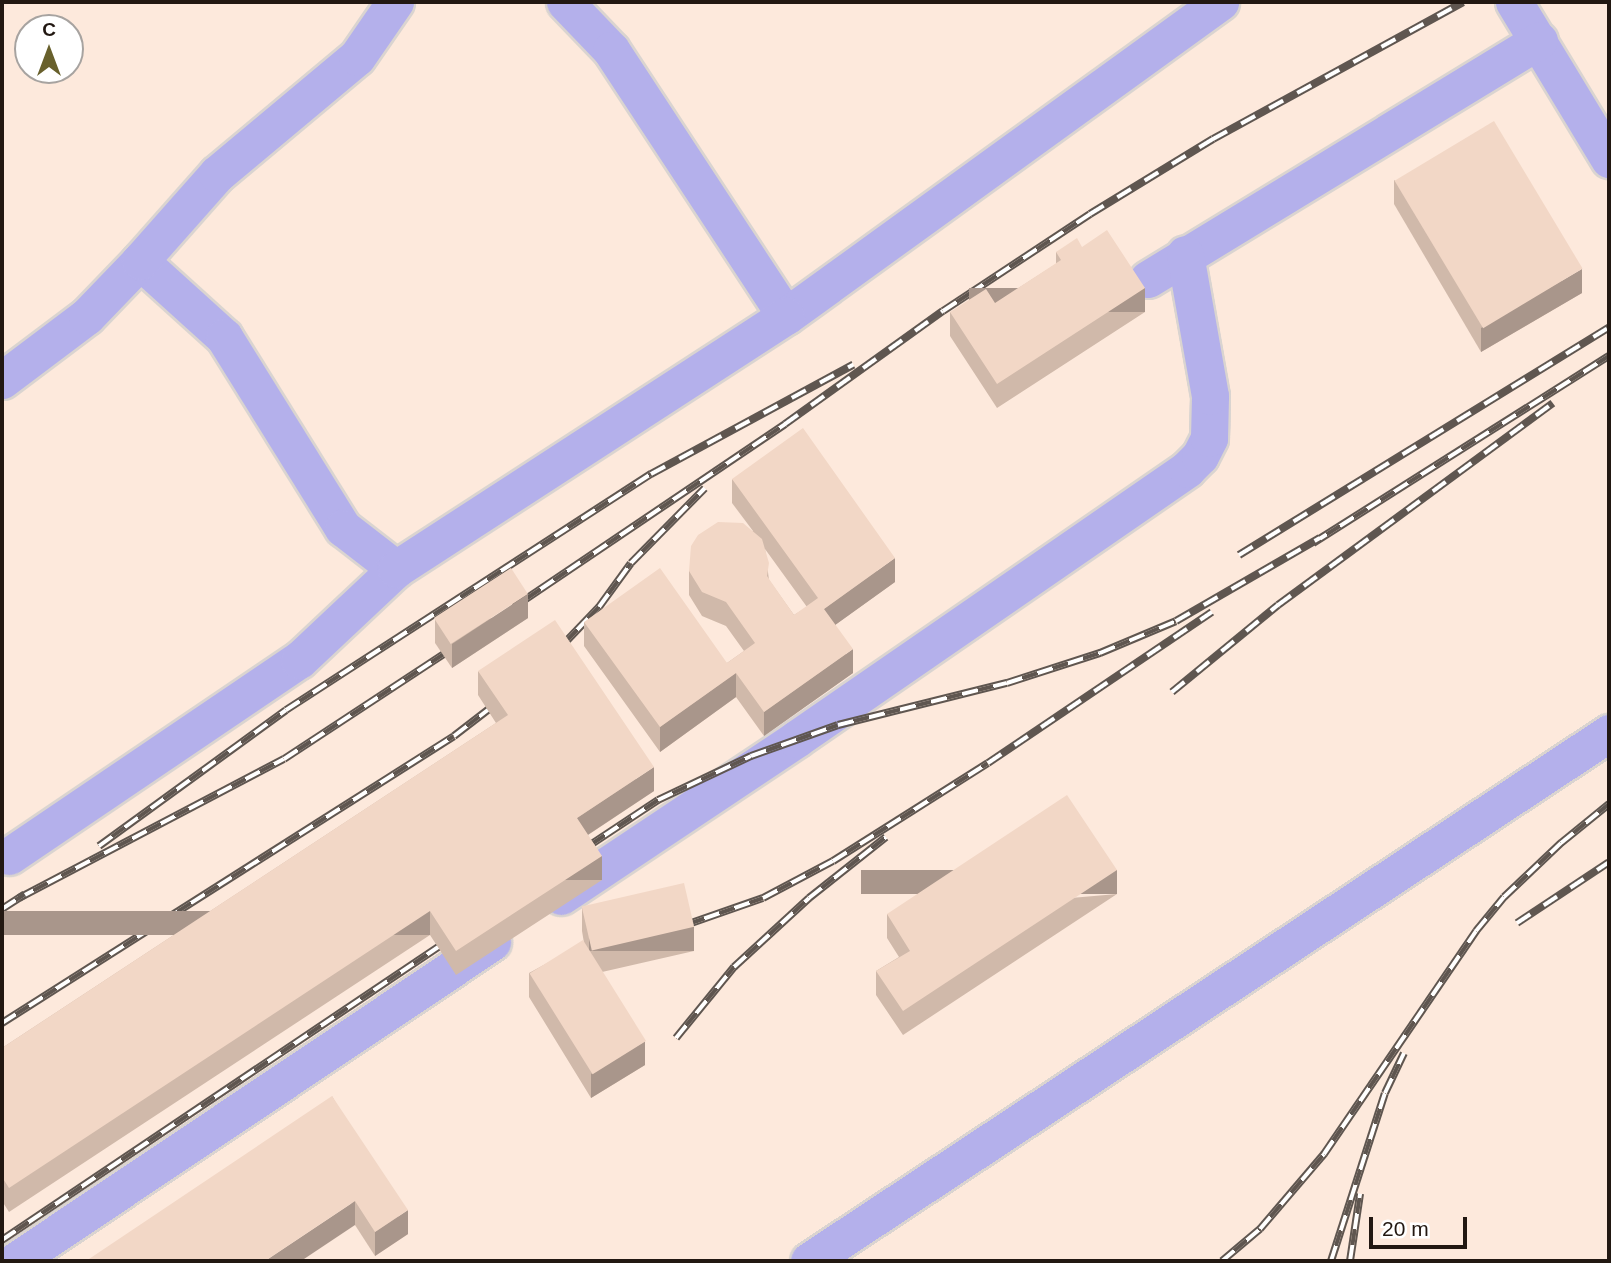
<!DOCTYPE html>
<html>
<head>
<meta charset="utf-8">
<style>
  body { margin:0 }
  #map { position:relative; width:1611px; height:1263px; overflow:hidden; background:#fdf8f4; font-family:Helvetica,sans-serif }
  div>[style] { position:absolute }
  .built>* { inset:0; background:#fde9dc }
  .roads { filter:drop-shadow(2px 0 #dad4d0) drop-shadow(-2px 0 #dad4d0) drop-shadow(0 2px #dad4d0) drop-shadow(0 -2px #dad4d0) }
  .minor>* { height:37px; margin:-18.5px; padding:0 18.5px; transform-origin:18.5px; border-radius:18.5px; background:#b4b0eb }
  .rail>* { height:8px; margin-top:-4px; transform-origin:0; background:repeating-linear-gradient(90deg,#fff 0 16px,#5f5650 0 32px); box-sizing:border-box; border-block:2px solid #5f5650 }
  .wall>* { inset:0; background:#d0b9aa }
  .shaded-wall>* { inset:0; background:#a9968b; transform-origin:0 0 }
  .building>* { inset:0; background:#f2d7c6; transform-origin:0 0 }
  span { translate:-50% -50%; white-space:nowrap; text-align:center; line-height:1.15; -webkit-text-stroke:5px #fff; paint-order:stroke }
  .frame { position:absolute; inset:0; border:4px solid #221812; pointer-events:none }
  .north { position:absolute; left:14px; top:14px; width:70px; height:70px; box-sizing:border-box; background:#fff; border:2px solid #a7a3a0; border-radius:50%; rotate:0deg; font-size:19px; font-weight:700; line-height:28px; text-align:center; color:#221812 }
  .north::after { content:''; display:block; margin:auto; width:24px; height:32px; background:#68602c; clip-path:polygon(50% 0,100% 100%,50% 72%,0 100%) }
  .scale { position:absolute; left:1369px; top:1217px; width:98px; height:32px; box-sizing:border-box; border:4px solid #221812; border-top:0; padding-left:9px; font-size:21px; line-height:24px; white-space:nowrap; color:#221812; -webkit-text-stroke:5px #fff; paint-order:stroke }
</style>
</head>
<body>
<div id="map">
  <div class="built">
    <div style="clip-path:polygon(evenodd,2px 2px,1609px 2px,1609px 1261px,2px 1261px,2px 2px,28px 28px,70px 28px,70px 70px,28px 70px,28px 28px)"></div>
  </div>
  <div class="roads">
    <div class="minor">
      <div style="left:565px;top:2px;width:66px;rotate:46.2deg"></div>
      <div style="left:611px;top:50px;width:318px;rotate:56.7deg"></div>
      <div style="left:786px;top:316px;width:536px;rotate:-35.89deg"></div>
      <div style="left:1514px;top:2px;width:184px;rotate:58.8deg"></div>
      <div style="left:140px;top:261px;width:113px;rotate:42.1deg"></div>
      <div style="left:224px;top:337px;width:225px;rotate:58.1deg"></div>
      <div style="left:343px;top:528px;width:67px;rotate:37.7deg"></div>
      <div style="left:1148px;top:279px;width:458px;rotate:-31.4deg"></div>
      <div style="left:2px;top:380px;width:106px;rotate:-37deg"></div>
      <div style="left:87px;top:316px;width:76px;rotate:-46.1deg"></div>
      <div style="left:140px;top:261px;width:116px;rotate:-48.5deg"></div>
      <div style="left:217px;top:174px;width:182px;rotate:-39.9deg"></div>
      <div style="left:357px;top:57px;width:67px;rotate:-55.4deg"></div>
      <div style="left:9px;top:856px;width:350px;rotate:-34.1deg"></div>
      <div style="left:299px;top:660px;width:133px;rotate:-43.2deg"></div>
      <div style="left:396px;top:569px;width:465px;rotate:-33deg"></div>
      <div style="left:561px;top:896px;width:283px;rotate:-33.7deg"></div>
      <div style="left:796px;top:739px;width:475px;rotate:-34.6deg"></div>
      <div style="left:1187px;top:469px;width:18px;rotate:-45deg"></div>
      <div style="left:1200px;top:456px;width:20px;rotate:-63deg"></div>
      <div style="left:1209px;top:438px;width:42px;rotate:-88.6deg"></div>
      <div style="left:1210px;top:396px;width:144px;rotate:-100deg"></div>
      <div style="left:15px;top:1261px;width:574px;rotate:-33.77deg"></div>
      <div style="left:809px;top:1261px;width:959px;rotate:-33.42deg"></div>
    </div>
  </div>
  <div class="rail">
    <div style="left:1313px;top:543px;width:350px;rotate:-32.3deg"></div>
    <div style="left:1239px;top:555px;width:435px;rotate:-31.6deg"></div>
    <div style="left:514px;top:607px;width:327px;rotate:-34deg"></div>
    <div style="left:785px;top:424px;width:194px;rotate:-35.6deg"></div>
    <div style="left:943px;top:311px;width:176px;rotate:-33.4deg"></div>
    <div style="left:1090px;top:214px;width:144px;rotate:-31.4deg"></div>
    <div style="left:1213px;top:139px;width:285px;rotate:-28.7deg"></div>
    <div style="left:555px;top:653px;width:64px;rotate:-46.3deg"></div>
    <div style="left:599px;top:607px;width:54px;rotate:-54deg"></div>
    <div style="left:631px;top:563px;width:105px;rotate:-45.4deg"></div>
    <div style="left:1172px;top:692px;width:137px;rotate:-39.4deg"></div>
    <div style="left:1278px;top:605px;width:341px;rotate:-36.3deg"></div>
    <div style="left:99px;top:846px;width:231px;rotate:-36deg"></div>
    <div style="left:286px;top:710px;width:435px;rotate:-32.9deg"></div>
    <div style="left:651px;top:474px;width:230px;rotate:-28.4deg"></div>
    <div style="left:578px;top:853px;width:96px;rotate:-33.5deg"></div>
    <div style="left:658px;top:800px;width:103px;rotate:-25.3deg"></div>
    <div style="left:751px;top:756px;width:92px;rotate:-19.6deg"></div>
    <div style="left:838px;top:725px;width:174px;rotate:-14deg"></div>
    <div style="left:1007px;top:683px;width:98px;rotate:-17.9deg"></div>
    <div style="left:1100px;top:653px;width:82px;rotate:-22.8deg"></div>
    <div style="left:1176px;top:621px;width:166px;rotate:-30deg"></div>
    <div style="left:19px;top:898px;width:299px;rotate:-27.7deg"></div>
    <div style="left:284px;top:759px;width:209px;rotate:-33.3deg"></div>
    <div style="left:2px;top:909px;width:27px;rotate:-33deg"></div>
    <div style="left:1517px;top:923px;width:110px;rotate:-33.5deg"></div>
    <div style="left:674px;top:929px;width:94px;rotate:-19.2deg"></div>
    <div style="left:763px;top:898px;width:79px;rotate:-27.9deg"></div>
    <div style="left:833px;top:861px;width:183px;rotate:-32.3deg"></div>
    <div style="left:988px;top:763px;width:270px;rotate:-34deg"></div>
    <div style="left:2px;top:1023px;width:535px;rotate:-32.41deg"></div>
    <div style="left:454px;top:736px;width:61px;rotate:-37.6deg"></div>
    <div style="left:676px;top:1038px;width:92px;rotate:-50.8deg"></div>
    <div style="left:734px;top:967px;width:102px;rotate:-42.6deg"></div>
    <div style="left:809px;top:898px;width:98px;rotate:-38.4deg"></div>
    <div style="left:2px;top:1240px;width:543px;rotate:-33.89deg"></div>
    <div style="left:1222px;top:1261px;width:50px;rotate:-40.1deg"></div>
    <div style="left:1260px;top:1229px;width:99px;rotate:-49.5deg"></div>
    <div style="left:1324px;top:1154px;width:270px;rotate:-55.7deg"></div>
    <div style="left:1476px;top:931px;width:44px;rotate:-50.5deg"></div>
    <div style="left:1504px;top:897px;width:79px;rotate:-43.5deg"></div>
    <div style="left:1561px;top:843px;width:62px;rotate:-39.1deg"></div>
    <div style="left:1331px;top:1261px;width:176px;rotate:-72.2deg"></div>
    <div style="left:1385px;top:1093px;width:44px;rotate:-64.6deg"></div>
    <div style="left:1350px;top:1261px;width:68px;rotate:-81.5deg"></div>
  </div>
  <div class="wall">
    <div style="clip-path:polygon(1394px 180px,1582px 293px,1481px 352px,1394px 204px)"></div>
    <div style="clip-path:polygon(1082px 247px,1145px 312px,997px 408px,950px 336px,950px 312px,995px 303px,1056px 264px,1056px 252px)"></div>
    <div style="clip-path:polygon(evenodd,732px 479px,895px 582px,835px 625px,853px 673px,764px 736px,736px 697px,660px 752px,584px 646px,584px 622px,727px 663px,744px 651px,726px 626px,702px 616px,689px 595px,689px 571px,753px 531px,732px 503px,732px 479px,765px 549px,807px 607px,794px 615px,769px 580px,765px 549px)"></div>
    <div style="clip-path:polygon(528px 618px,452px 668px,435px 643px,435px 619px)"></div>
    <div style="clip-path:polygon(478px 671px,654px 791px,588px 835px,602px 880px,456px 975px,430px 935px,9px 1212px,2px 1201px,2px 1048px,496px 723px,478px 695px)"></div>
    <div style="clip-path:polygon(1117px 894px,903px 1035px,876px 995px,876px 971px,899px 957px,887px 938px,887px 914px)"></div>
    <div style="clip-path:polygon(582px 907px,694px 951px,602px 972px,645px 1065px,591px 1098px,529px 997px,529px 973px,584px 943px,582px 931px)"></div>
    <div style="clip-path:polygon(332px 1096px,408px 1234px,375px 1256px,355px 1225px)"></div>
  </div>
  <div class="shaded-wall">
    <div style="clip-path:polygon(1582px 269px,1582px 293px,1481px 352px,1481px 328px)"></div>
    <div style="left:1145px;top:288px;width:24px;height:176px;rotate:90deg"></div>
    <div style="clip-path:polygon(895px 558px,895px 582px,824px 633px,824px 609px)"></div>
    <div style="clip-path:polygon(528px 594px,528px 618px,452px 668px,452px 644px)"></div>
    <div style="clip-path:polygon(853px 649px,853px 673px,764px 736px,764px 712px)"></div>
    <div style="clip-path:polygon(736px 673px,736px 697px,660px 752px,660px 727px)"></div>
    <div style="clip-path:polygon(654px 767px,654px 791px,577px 842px,577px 818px)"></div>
    <div style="left:602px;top:856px;width:24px;height:174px;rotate:90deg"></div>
    <div style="left:1117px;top:870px;width:24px;height:256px;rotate:90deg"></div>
    <div style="left:430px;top:911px;width:24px;height:504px;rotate:90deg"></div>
    <div style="left:694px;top:927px;width:24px;height:105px;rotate:90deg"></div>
    <div style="clip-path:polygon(645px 1041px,645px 1065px,591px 1098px,591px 1074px)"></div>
    <div style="clip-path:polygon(355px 1201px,355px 1225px,301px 1261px,265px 1261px)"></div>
    <div style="clip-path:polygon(408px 1210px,408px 1234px,375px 1256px,375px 1232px)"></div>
  </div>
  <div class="building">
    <div style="left:1494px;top:121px;width:172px;height:116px;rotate:59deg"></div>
    <div style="clip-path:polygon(1107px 230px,1145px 288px,997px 384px,950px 312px,986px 289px,995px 303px,1061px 260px,1056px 252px,1077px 238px,1082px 247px)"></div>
    <div style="clip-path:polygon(803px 428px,895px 558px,824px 609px,853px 649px,764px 712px,736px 673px,660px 727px,584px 622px,660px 568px,727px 663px,755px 643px,726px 602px,702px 592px,689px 571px,691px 546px,698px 535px,718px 522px,743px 523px,762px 539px,769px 563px,767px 576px,794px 615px,818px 598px,732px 479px)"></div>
    <div style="left:511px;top:568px;width:31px;height:92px;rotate:57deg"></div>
    <div style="clip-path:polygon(555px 620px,654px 767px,577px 818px,602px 856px,456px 951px,430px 911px,9px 1188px,2px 1177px,2px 1048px,508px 715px,478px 671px)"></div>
    <div style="clip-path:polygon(1067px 795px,1117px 870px,903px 1011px,876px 971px,910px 951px,887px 914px)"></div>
    <div style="left:684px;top:883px;width:45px;height:105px;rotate:77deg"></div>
    <div style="left:583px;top:940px;width:119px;height:63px;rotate:58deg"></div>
    <div style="clip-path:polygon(332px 1096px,408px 1210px,375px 1232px,355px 1201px,265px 1261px,86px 1261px)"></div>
  </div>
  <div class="frame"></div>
  <div class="north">С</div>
  <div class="scale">20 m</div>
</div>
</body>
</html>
